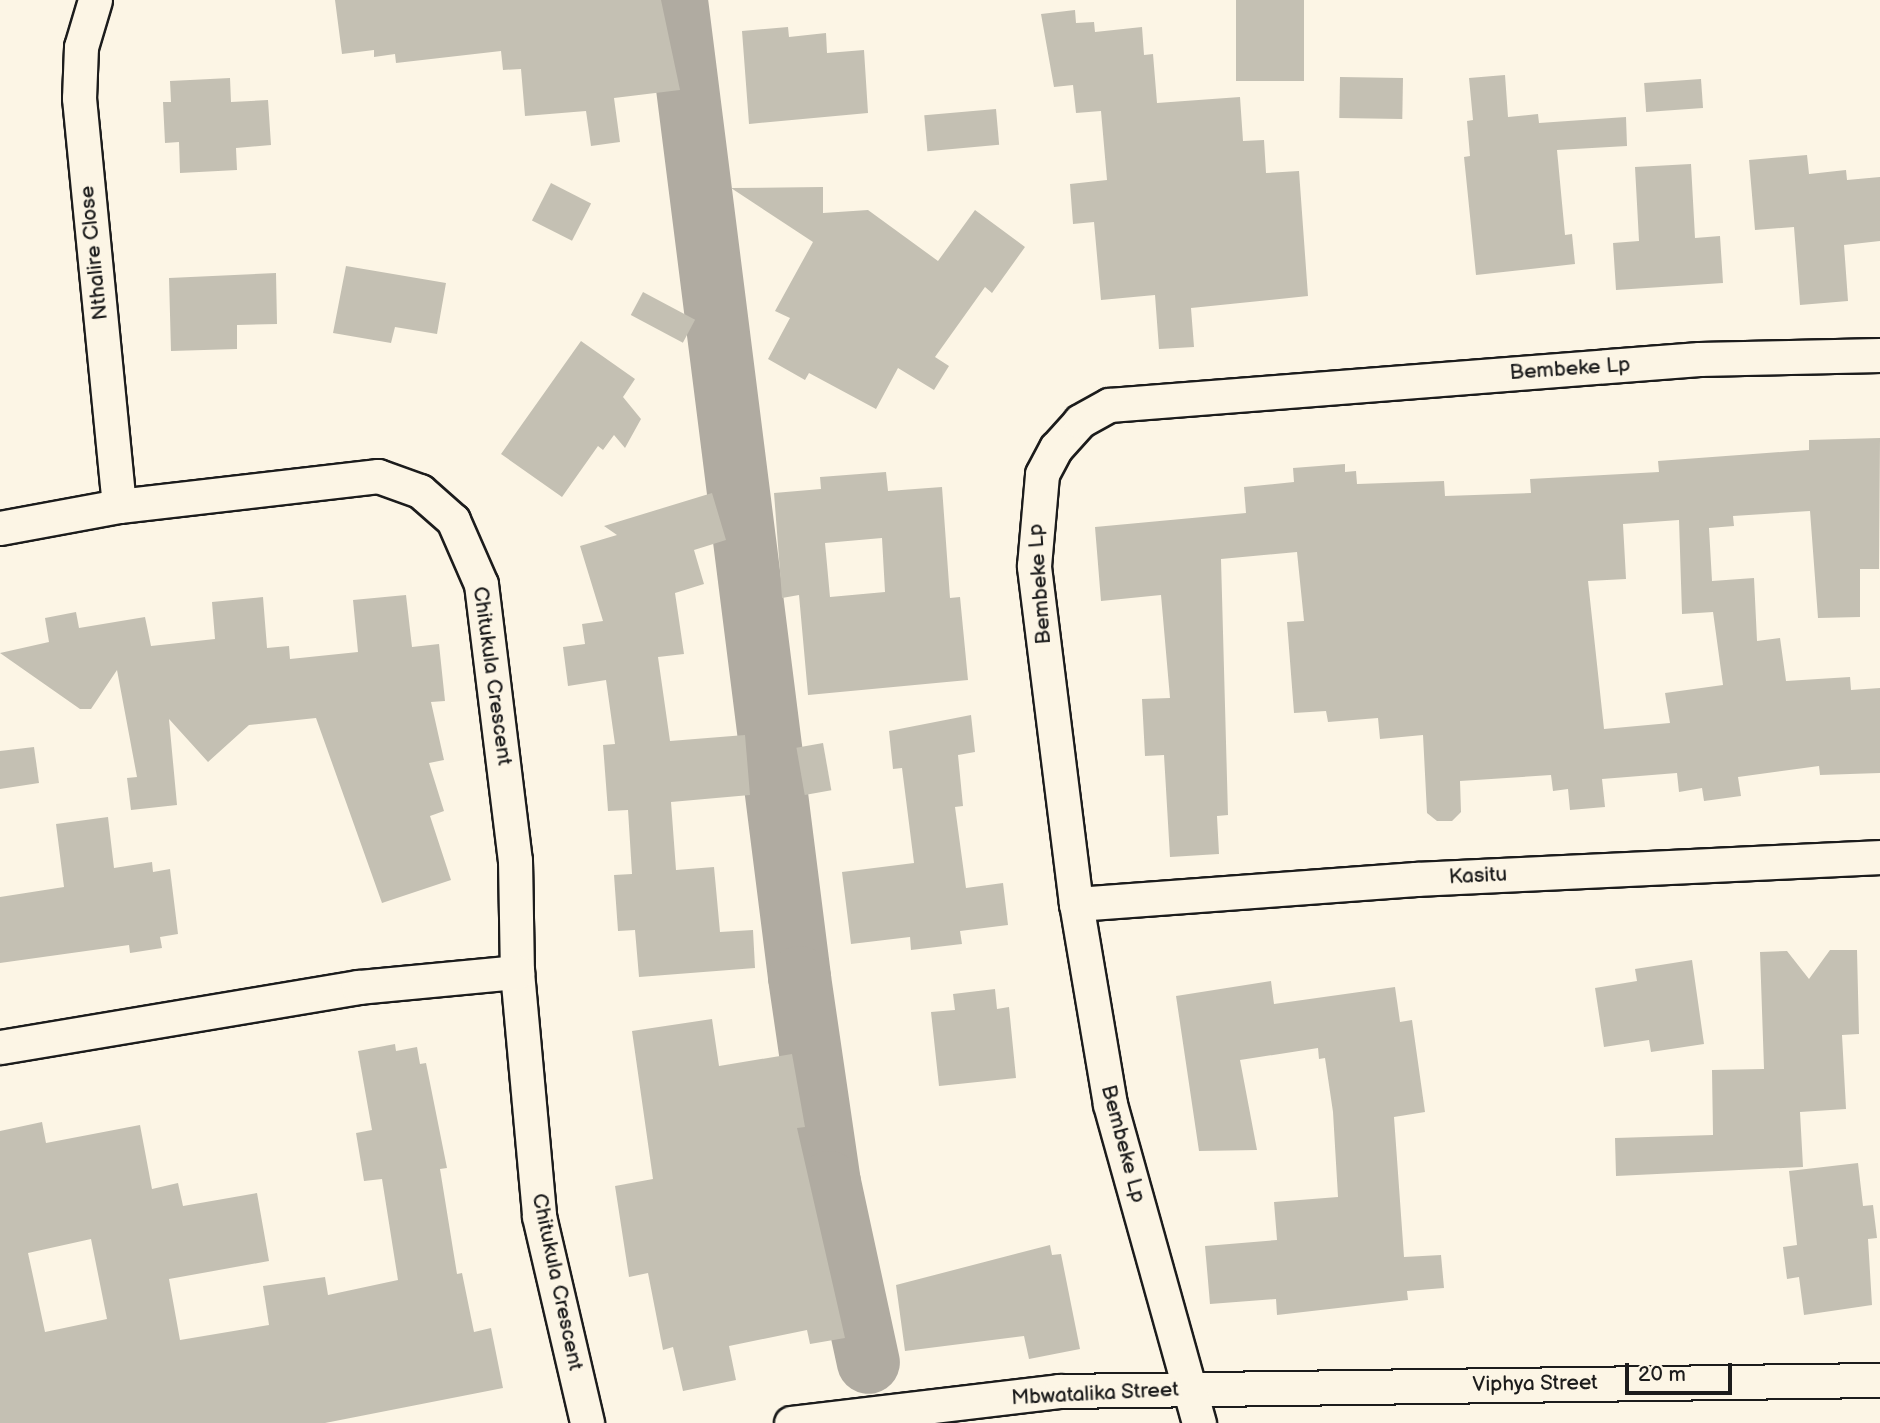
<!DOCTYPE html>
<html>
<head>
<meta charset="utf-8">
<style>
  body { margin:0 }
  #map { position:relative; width:1880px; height:1423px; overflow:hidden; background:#fcf5e5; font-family:"Balsamiq Sans",sans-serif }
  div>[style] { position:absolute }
  .river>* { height:63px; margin:-31.5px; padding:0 31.5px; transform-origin:31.5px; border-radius:31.5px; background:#b0aba1 }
  .building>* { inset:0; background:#c4c0b3; transform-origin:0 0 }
  .roads { filter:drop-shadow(2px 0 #1c1c1c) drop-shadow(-2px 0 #1c1c1c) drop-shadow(0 2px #1c1c1c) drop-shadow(0 -2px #1c1c1c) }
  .street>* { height:33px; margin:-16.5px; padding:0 16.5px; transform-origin:16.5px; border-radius:16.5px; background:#fcf5e5 }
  span { translate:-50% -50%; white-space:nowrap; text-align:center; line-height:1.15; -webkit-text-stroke:7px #fcf5e5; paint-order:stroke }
  .street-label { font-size:21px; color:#1c1c1c }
  .scale { position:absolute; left:1625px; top:1363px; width:107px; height:32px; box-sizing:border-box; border:4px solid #1c1c1c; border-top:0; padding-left:9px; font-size:21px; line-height:24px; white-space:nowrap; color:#1c1c1c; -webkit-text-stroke:5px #fcf5e5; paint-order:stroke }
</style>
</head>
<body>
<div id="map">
  <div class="river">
    <div style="left:676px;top:0;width:985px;rotate:82.82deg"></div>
    <div style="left:799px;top:977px;width:207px;rotate:81.7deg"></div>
    <div style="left:829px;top:1182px;width:184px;rotate:77.8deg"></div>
  </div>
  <div class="building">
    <div style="clip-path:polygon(335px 0,661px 0,680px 90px,614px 98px,620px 142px,591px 146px,586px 111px,525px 116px,521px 69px,503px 70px,501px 51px,396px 63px,395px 54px,374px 57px,374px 50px,342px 54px)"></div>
    <div style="left:1236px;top:0;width:68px;height:81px"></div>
    <div style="clip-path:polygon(1075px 10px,1076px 23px,1094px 22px,1095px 32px,1142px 27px,1144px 55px,1153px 54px,1157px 103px,1240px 97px,1243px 141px,1264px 140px,1266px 173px,1299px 171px,1308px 296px,1191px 308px,1194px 347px,1159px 349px,1155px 295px,1101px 300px,1094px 222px,1073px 224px,1070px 184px,1107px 180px,1101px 111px,1076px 113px,1073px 85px,1054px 87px,1041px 14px)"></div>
    <div style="clip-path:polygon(788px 27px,789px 37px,826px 33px,827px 53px,864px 50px,868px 113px,749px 124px,742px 31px)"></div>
    <div style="clip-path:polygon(1505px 75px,1508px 117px,1538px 114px,1539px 123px,1626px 117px,1627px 146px,1557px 150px,1565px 235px,1572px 234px,1575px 264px,1476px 275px,1464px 157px,1470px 156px,1467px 121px,1473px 120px,1469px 78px)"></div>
    <div style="left:1340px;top:77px;width:63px;height:41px;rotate:1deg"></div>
    <div style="clip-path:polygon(230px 78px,231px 102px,268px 100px,271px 145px,236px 148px,237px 170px,180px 173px,179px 142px,165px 143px,163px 102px,171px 102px,170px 81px)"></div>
    <div style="left:1701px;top:79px;width:29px;height:57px;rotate:86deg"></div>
    <div style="left:996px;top:109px;width:36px;height:72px;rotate:85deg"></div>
    <div style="clip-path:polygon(1807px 155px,1809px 174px,1846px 170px,1847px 180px,1880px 177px,1880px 241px,1844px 245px,1848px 301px,1800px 305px,1794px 227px,1755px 230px,1749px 160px)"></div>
    <div style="clip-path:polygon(1691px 164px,1695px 238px,1720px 236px,1723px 283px,1616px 290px,1613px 243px,1639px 241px,1635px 167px)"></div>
    <div style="left:551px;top:183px;width:45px;height:42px;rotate:27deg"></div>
    <div style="clip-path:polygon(823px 187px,823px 213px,868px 210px,938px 261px,975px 210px,1025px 247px,992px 293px,985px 287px,935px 357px,949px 366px,934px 390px,898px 368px,876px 409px,809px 373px,805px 380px,768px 359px,790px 318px,775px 311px,813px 242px,731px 188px)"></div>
    <div style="clip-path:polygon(346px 266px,446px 283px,437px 334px,395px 327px,391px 343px,333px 333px)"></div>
    <div style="clip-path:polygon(276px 273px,277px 324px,237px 325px,237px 349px,171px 351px,169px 278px)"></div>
    <div style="left:643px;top:292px;width:59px;height:26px;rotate:28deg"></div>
    <div style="clip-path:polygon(581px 341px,635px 379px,623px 397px,641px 419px,625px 448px,614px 435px,603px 450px,598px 446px,562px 497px,501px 454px)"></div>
    <div style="clip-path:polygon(evenodd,1880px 438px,1879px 569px,1860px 569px,1860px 617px,1818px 618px,1810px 511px,1733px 516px,1734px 526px,1709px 528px,1712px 581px,1754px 578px,1757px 641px,1780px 638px,1786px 681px,1850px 677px,1851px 690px,1880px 688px,1880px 773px,1820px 775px,1819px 766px,1738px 777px,1741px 796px,1704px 801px,1702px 788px,1679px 792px,1677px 773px,1602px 779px,1605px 807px,1570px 810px,1568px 789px,1553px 791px,1551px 775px,1460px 781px,1461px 812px,1452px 821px,1437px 821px,1427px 813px,1423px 735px,1380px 739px,1378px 718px,1328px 722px,1326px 711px,1294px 713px,1287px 622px,1304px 621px,1297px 552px,1221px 559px,1228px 815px,1217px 816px,1219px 854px,1170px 857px,1164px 755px,1145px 756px,1142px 699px,1170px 698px,1161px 595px,1101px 601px,1095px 527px,1246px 513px,1244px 487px,1294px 482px,1293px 468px,1345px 464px,1345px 472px,1356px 471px,1357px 484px,1444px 481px,1445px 496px,1531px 493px,1530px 479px,1659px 472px,1658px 461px,1809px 450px,1809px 440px,1880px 438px,1679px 520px,1682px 614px,1713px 612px,1723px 685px,1665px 693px,1670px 723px,1604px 729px,1588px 581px,1626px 579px,1623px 524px,1679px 520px)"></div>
    <div style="clip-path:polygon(evenodd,886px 472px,888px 491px,942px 487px,950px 598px,960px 597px,968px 680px,808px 695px,799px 595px,782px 598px,774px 493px,821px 489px,820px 477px,886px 472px,882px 538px,885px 592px,830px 597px,825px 543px,882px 538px)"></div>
    <div style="clip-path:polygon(712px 493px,726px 540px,694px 550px,704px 584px,675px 593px,684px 654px,658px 657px,670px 741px,745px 735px,750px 795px,671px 802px,676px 870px,714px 867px,720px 932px,753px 930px,755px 968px,639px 977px,635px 930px,618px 931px,614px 875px,632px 874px,628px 810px,608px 811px,603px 745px,615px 744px,606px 680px,568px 686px,563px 647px,585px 644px,582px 624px,603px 621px,580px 546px,617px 535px,604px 526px)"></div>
    <div style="clip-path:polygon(406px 595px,412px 647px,439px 644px,445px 701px,431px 702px,444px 760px,429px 763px,444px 811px,430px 816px,451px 880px,382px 903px,316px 718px,249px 725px,208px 762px,169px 719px,177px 805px,131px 810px,127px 778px,137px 777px,117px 670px,91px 709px,80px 709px,0 653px,49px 642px,45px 618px,76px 612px,79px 628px,145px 617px,151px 646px,215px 639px,212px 602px,263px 597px,267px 648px,289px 646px,290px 659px,358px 652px,353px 600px)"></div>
    <div style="clip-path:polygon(971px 715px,975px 752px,958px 755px,963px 806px,955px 807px,966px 888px,1003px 883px,1008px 925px,960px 931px,962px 944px,911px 950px,910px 937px,851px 944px,842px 872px,914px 863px,902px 768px,893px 769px,889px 731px)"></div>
    <div style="left:823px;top:743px;width:48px;height:27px;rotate:80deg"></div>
    <div style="clip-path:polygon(34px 747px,39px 783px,0 789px,0 751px)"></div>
    <div style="clip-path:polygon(108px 817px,114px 868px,152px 862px,153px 872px,170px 869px,178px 934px,160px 937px,162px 948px,130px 953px,129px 945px,0 963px,0 897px,64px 887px,56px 824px)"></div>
    <div style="clip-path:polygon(1830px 950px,1857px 950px,1859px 1034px,1842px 1035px,1846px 1109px,1800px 1112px,1803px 1167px,1616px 1176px,1615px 1138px,1713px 1135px,1712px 1070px,1764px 1069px,1760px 952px,1787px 951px,1809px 979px)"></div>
    <div style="clip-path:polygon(1692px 960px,1704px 1044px,1651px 1052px,1649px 1040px,1604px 1047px,1595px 988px,1637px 981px,1635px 969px)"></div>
    <div style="clip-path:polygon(1271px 981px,1274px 1004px,1395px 987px,1400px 1022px,1412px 1020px,1425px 1112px,1394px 1117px,1404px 1257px,1441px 1255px,1444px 1288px,1407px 1291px,1408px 1300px,1277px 1315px,1276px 1299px,1210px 1304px,1205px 1246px,1277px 1240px,1274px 1202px,1338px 1197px,1333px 1112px,1325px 1058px,1319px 1059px,1318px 1048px,1240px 1060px,1257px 1150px,1199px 1151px,1176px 996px)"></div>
    <div style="clip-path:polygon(995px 989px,997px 1009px,1009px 1007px,1016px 1078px,939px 1086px,931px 1012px,955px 1010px,953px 994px)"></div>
    <div style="clip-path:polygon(712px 1019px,719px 1066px,792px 1054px,805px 1127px,797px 1128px,845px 1338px,810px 1344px,807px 1330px,729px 1346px,736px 1380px,683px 1391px,673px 1347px,663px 1350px,648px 1273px,629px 1277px,615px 1186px,653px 1179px,632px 1031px)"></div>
    <div style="clip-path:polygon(evenodd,395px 1044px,396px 1051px,417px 1047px,420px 1064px,426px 1063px,447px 1168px,440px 1169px,457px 1274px,462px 1273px,474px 1332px,491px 1328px,503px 1388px,325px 1423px,0 1423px,0 1131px,42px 1122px,46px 1143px,140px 1125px,152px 1189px,178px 1183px,183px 1206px,257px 1193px,269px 1261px,169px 1279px,180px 1340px,269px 1325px,263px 1286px,325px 1277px,328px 1295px,398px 1280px,382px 1179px,364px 1181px,356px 1133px,372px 1130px,358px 1051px,395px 1044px,91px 1239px,107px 1319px,45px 1332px,28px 1253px,91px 1239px)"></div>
    <div style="clip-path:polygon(1858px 1163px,1863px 1206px,1873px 1205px,1877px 1238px,1868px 1239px,1872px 1305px,1804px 1315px,1799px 1277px,1787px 1279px,1783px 1247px,1797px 1245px,1789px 1171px)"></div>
    <div style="clip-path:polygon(1050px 1245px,1052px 1255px,1061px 1254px,1080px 1349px,1029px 1359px,1024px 1336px,905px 1351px,896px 1285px)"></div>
  </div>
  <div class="roads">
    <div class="street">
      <div style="left:95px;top:0;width:49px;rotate:106.6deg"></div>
      <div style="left:81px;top:47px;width:51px;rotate:92.2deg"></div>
      <div style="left:79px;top:98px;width:410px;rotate:84.4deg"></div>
      <div style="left:0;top:528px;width:121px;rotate:-10.5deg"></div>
      <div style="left:119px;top:506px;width:261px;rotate:-6.6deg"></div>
      <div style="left:378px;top:476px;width:45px;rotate:19.7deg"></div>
      <div style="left:420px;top:491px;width:44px;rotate:41.3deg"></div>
      <div style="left:453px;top:520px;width:70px;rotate:66.4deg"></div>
      <div style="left:481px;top:584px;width:278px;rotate:83deg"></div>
      <div style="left:515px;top:860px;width:112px;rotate:89deg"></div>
      <div style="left:517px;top:972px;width:245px;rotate:84.8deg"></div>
      <div style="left:539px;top:1216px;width:212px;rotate:76.9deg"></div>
      <div style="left:1076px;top:904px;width:341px;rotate:-4.2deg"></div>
      <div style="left:1416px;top:879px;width:465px;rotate:-2.7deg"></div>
      <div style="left:0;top:1047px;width:363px;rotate:-9.5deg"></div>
      <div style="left:358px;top:987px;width:160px;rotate:-5.4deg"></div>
      <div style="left:791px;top:1423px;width:270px;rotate:-6.8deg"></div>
      <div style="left:1059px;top:1391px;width:821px;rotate:-0.77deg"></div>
      <div style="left:1199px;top:1423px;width:331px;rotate:-105.6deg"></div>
      <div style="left:1110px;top:1104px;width:203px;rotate:-99.6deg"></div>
      <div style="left:1076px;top:904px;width:341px;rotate:-97.1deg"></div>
      <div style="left:1034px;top:566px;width:92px;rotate:-85deg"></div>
      <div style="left:1042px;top:474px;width:30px;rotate:-62deg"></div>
      <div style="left:1056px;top:448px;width:36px;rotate:-48deg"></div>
      <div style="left:1080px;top:421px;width:33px;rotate:-29deg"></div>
      <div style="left:1109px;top:405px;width:592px;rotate:-4.46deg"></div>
      <div style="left:1699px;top:359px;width:181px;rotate:-1.3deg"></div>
    </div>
  </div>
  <div class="street-label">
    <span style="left:94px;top:253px;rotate:-96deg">Nthalire Close</span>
    <span style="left:1570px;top:369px;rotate:-4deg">Bembeke Lp</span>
    <span style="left:1040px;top:584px;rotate:-94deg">Bembeke Lp</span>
    <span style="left:492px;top:676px;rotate:82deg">Chitukula Crescent</span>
    <span style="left:1478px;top:876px;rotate:-3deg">Kasitu</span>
    <span style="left:1123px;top:1144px;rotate:75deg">Bembeke Lp</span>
    <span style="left:557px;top:1282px;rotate:78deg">Chitukula Crescent</span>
    <span style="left:1535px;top:1384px;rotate:-1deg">Viphya Street</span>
    <span style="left:1095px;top:1394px;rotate:-3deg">Mbwatalika Street</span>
  </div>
  <div class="scale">20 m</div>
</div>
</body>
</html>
